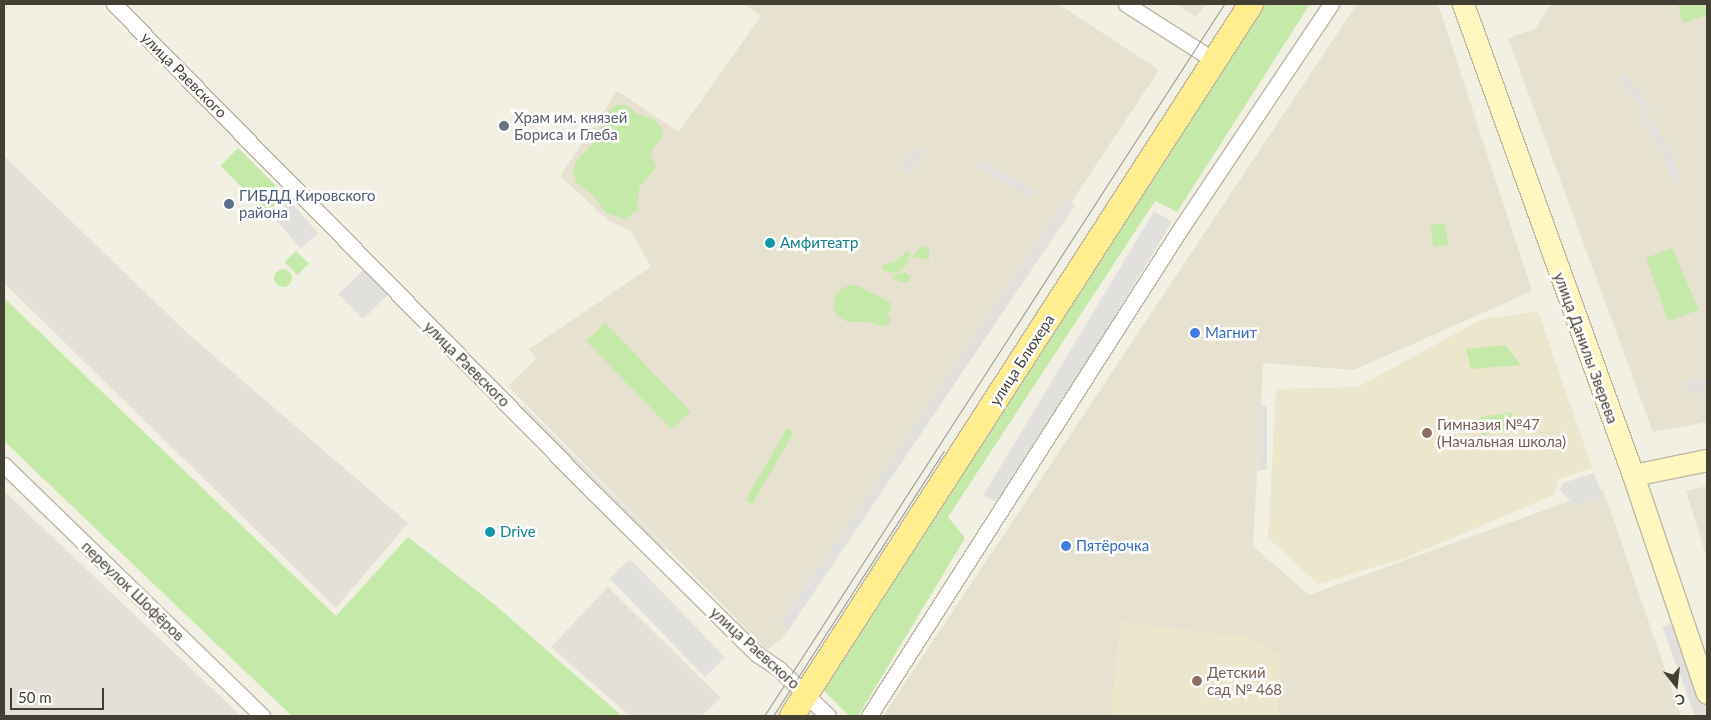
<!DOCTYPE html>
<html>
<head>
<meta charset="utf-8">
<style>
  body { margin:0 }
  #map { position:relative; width:1711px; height:720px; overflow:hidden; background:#f2efe3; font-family:Lato,sans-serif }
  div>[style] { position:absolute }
  .residential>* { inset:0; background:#e7e2d0 }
  .industrial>* { inset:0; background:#e4e0d8 }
  .education>* { inset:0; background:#ece7cc }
  .green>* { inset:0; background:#c4e9a9; transform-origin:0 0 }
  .round { border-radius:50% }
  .parking>* { inset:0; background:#e2e0dc; transform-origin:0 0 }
  .roads { filter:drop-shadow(1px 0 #beb8a5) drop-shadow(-1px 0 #beb8a5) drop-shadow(0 1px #beb8a5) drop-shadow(0 -1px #beb8a5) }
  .street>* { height:15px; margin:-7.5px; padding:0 7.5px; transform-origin:7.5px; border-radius:7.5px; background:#fff }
  .secondary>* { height:21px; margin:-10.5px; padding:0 10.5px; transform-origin:10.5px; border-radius:10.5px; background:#fff7c0 }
  .primary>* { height:24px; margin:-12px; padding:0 12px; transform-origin:12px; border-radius:12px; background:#ffed8f }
  .tram>* { height:1px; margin:-0.5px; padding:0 0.5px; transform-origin:0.5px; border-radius:0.5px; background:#939393 }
  .dots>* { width:14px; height:14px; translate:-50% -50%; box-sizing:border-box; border:2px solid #fff; border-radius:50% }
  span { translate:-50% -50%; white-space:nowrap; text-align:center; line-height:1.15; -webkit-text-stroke:5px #fff; paint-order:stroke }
  .street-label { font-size:15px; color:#443f33 }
  .worship-label { font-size:15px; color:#5b616d }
  .left { translate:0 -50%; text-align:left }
  .service-label { font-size:15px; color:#4e5e75 }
  .culture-label { font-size:15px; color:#0d838f }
  .shop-label { font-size:15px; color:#366cbe }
  .education-label { font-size:15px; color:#785e54 }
  .frame { position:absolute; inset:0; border:5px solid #443f33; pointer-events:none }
  .north { position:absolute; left:1651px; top:660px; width:50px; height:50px; -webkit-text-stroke:4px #fff; paint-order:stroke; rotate:164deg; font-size:14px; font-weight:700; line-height:20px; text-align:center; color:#443f33 }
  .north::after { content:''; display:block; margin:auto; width:18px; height:22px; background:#443f33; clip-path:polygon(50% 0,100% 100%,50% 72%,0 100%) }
  .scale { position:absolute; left:10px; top:688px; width:94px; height:22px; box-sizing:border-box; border:2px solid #443f33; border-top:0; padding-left:6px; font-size:15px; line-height:18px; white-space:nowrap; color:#443f33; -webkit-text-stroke:4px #fff; paint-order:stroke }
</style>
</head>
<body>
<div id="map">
  <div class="residential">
    <div style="clip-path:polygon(744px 4px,1058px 4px,1159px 70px,783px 637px,767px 650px,508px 386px,537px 358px,529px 349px,651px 267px,630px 230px,609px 221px,560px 176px,617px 91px,679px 132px,761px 16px)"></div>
    <div style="clip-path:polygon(1176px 4px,1206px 4px,1196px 17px)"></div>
    <div style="clip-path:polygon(1357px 4px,1438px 4px,1532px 291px,1354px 370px,1263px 363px,1253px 546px,1309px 595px,1603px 489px,1681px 716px,883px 716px)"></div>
    <div style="clip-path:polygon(1551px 4px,1707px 4px,1707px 422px,1653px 432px,1508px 38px,1535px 29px)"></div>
    <div style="clip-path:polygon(1707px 486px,1707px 558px,1686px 491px)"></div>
  </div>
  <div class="industrial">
    <div style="clip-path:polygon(4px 156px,185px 331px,408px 523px,336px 608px,4px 283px)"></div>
    <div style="clip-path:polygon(4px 491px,241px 716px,4px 716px)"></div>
    <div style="clip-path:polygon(608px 587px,721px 698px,701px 716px,630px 716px,551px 647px)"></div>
  </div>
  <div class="education">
    <div style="clip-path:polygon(1538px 311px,1592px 468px,1559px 479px,1554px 495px,1405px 558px,1318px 584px,1268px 538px,1276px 389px,1358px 387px,1480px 320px)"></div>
    <div style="clip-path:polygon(1121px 622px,1249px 637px,1281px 656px,1277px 716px,1110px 716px)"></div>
  </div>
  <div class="green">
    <div style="clip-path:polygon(1261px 4px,1310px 4px,1177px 212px,1155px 201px,948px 517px,965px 538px,858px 716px,849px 716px,819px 686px)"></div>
    <div style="clip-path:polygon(1685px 4px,1705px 4px,1707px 15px,1683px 23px,1678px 6px)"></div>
    <div style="clip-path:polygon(616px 105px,626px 105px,637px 114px,653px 119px,663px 130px,662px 137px,651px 152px,656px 168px,639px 187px,638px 210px,625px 219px,606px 213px,592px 194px,576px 182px,573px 171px,577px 160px,597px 140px,609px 111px)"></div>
    <div style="left:238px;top:148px;width:66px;height:25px;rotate:45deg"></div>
    <div style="left:1445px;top:223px;width:22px;height:15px;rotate:82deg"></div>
    <div style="clip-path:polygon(922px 246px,929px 248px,929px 260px,912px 257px)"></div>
    <div style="clip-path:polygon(1672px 248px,1699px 310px,1668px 321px,1646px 258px)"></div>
    <div style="left:296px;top:251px;width:18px;height:16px;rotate:45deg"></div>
    <div style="clip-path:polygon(907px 251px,910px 253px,908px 262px,901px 271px,891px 273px,882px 269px,882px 265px,895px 262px)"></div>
    <div class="round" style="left:274px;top:269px;width:18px;height:18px"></div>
    <div style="clip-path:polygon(905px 272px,912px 277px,907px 283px,892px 279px,894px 275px)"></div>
    <div style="clip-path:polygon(854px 284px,890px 302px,891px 308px,888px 312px,891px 321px,886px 327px,869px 322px,848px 322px,837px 316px,833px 308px,835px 295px,842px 288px)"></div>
    <div style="clip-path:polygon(4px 298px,336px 616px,408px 537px,495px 605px,622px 716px,292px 716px,4px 441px)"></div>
    <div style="left:605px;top:323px;width:123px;height:26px;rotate:46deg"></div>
    <div style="clip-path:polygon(1505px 345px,1521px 365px,1471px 369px,1466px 349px)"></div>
    <div style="left:1512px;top:412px;width:18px;height:33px;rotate:81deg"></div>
    <div style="left:787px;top:428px;width:8px;height:83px;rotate:30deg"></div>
  </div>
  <div class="parking">
    <div style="left:1624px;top:74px;width:43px;height:8px;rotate:49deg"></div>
    <div style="clip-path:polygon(1647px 115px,1667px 143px,1681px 181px,1674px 184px,1659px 146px,1641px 119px)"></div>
    <div style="left:917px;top:145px;width:11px;height:29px;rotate:34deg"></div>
    <div style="left:980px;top:159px;width:62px;height:8px;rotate:31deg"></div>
    <div style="left:1066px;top:199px;width:11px;height:512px;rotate:34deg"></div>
    <div style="left:290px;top:201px;width:43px;height:23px;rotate:49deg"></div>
    <div style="left:1154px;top:211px;width:21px;height:331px;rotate:31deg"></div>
    <div style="left:364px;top:269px;width:35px;height:36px;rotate:45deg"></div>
    <div style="clip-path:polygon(1707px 378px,1707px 391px,1689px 394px,1686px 381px)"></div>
    <div style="left:1258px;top:405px;width:9px;height:65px"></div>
    <div style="left:524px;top:406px;width:201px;height:8px;rotate:45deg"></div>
    <div style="clip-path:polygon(1594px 473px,1604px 500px,1574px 505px,1560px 490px,1563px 483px)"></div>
    <div style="left:630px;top:559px;width:137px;height:28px;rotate:46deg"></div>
    <div style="clip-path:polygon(1678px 623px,1707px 709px,1707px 716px,1695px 716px,1662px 626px)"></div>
  </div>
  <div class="roads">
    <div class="street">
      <div style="left:114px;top:4px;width:681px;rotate:45.54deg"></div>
      <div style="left:591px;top:490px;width:233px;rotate:44.7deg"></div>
      <div style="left:757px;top:654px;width:27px;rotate:34deg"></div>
      <div style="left:779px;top:669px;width:68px;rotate:43.8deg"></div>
      <div style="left:1126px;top:4px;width:106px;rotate:32.6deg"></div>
      <div style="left:4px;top:465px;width:360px;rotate:44.2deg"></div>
      <div style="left:869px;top:716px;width:576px;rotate:-57.41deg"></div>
      <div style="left:1179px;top:231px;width:273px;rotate:-56.2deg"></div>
    </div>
    <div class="secondary">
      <div style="left:1463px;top:4px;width:501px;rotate:70.15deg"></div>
      <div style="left:1633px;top:475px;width:230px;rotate:71.3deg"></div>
      <div style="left:1633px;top:475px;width:76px;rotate:-11.5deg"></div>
    </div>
    <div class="primary">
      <div style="left:792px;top:716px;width:847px;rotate:-57.19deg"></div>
    </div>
  </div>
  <div class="tram">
    <div style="left:764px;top:716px;width:848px;rotate:-57.13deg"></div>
    <div style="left:773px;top:716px;width:315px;rotate:-57.2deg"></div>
  </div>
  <div class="dots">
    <div style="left:504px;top:126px;background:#6b7280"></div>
    <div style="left:229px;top:204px;background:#5c6f8a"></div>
    <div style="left:770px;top:243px;background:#0f9aa8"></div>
    <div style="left:1195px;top:333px;background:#3f7fe0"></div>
    <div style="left:1427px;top:433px;background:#8d6e63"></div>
    <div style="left:490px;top:532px;background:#0f9aa8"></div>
    <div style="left:1066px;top:546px;background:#3f7fe0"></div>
    <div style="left:1197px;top:681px;background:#8d6e63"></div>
  </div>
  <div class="street-label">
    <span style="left:184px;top:75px;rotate:45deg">улица Раевского</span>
    <span style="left:1586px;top:348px;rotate:70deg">улица Данилы Зверева</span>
    <span style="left:1022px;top:360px;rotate:-57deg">улица Блюхера</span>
    <span style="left:467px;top:364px;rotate:45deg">улица Раевского</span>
    <span style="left:133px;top:591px;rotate:44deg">переулок Шофёров</span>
    <span style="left:755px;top:648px;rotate:42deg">улица Раевского</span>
  </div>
  <div class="worship-label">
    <span class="left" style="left:514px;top:126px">Храм им. князей<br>Бориса и Глеба</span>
  </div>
  <div class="service-label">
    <span class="left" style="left:239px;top:204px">ГИБДД Кировского<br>района</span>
  </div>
  <div class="culture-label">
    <span class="left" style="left:780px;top:243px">Амфитеатр</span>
    <span class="left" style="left:500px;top:532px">Drive</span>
  </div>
  <div class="shop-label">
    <span class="left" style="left:1205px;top:333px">Магнит</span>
    <span class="left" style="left:1076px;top:546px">Пятёрочка</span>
  </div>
  <div class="education-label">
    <span class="left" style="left:1437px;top:433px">Гимназия №47<br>(Начальная школа)</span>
    <span class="left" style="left:1207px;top:681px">Детский<br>сад № 468</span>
  </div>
  <div class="frame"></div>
  <div class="north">С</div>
  <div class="scale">50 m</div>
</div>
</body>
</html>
